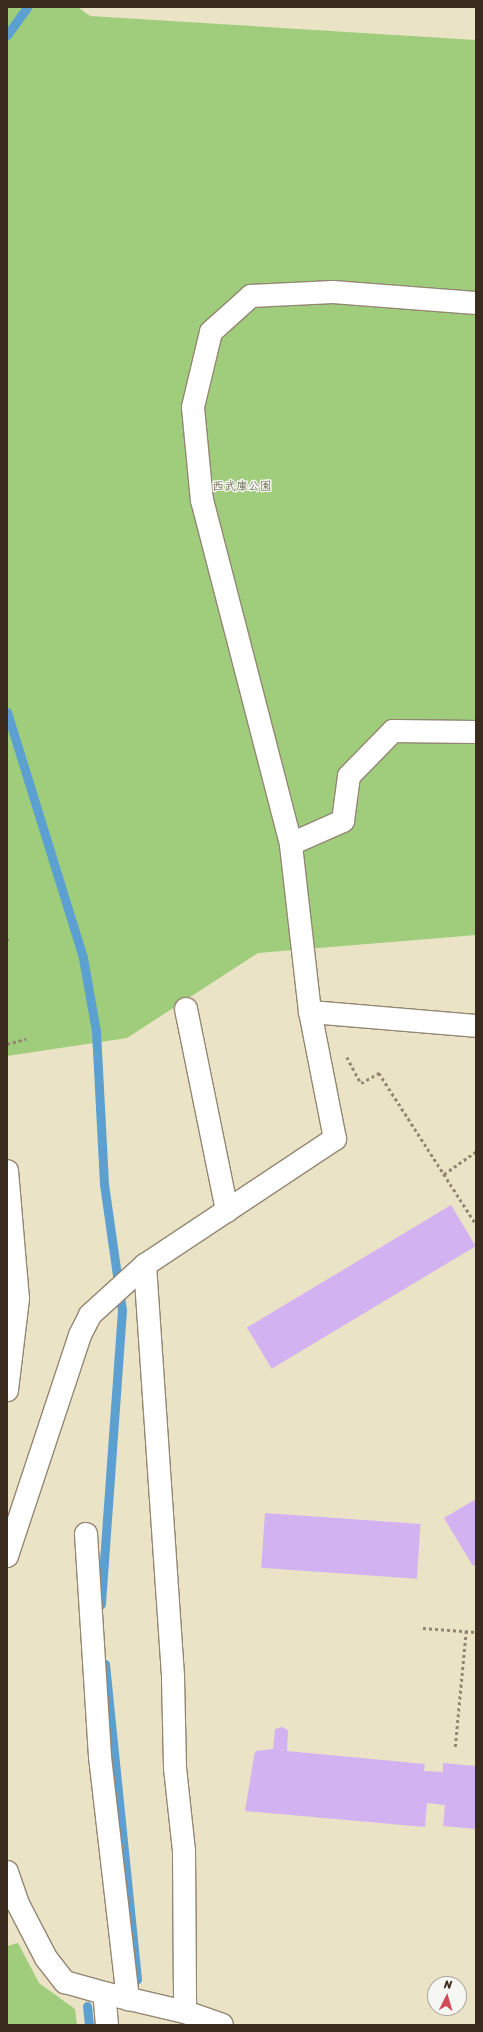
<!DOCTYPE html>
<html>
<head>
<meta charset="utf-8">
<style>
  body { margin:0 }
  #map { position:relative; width:483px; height:2032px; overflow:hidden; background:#ebe3c6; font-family:Sriracha,"Klee One",sans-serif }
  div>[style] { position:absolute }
  .green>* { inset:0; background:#9fcd7b }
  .stream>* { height:9px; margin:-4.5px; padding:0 4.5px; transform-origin:4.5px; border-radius:4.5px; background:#5ca0d1 }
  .building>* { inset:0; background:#d3b2f2; transform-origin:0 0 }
  .path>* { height:2.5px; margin-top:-1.25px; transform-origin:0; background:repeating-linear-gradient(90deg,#938672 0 3px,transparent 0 6px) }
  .roads { filter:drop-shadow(1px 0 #938672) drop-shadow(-1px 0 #938672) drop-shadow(0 1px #938672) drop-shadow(0 -1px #938672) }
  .minor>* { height:22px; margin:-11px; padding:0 11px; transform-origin:11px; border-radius:11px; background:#fff }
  span { translate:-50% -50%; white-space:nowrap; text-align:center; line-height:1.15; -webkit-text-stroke:3px #f6f6f2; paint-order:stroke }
  .park-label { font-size:12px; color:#545335 }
  .frame { position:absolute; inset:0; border:8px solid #3b2a1e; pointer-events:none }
  .north { position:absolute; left:427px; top:1976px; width:40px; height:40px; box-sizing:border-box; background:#f6f6f2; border:1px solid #aba49d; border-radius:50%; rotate:5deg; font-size:11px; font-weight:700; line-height:16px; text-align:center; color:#3b2a1e }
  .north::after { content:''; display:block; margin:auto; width:14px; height:18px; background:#d1495b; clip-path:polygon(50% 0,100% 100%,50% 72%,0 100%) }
</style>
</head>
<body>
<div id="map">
  <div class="green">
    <div style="clip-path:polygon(7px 7px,78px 7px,90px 16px,476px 40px,476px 935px,258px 953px,127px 1038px,7px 1056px)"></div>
    <div style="clip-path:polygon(18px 1943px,39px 1983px,75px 2009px,77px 2025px,7px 2025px,7px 1946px)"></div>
  </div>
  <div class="stream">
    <div style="left:7px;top:35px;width:34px;rotate:-54deg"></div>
    <div style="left:7px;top:712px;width:257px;rotate:72.8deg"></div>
    <div style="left:83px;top:958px;width:74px;rotate:79.9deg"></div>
    <div style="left:96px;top:1031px;width:153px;rotate:87deg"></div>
    <div style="left:104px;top:1184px;width:127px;rotate:81.9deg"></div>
    <div style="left:122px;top:1310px;width:295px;rotate:94.1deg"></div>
    <div style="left:105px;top:1664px;width:317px;rotate:84.2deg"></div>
    <div style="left:87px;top:2006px;width:19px;rotate:84deg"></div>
  </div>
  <div class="building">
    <div style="left:451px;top:1205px;width:48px;height:238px;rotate:59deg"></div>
    <div style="clip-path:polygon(476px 1499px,476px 1564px,473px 1566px,444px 1518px)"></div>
    <div style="left:265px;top:1513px;width:156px;height:55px;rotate:4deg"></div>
    <div style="clip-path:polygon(282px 1727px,288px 1730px,287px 1751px,425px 1764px,424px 1771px,443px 1772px,443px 1763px,476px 1766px,476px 1829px,443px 1826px,445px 1805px,427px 1803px,425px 1827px,245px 1811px,254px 1756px,256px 1751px,273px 1749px,275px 1729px)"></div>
  </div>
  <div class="path">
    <div style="left:7px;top:940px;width:2px"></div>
    <div style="left:7px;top:1044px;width:20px;rotate:-15deg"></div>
    <div style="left:347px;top:1057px;width:30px;rotate:62deg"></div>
    <div style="left:361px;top:1083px;width:21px;rotate:-29deg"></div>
    <div style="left:379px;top:1073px;width:179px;rotate:57.3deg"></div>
    <div style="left:444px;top:1174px;width:39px;rotate:-35deg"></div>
    <div style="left:423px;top:1628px;width:53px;rotate:4.3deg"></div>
    <div style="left:455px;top:1747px;width:117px;rotate:-84.6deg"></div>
  </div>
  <div class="roads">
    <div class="minor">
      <div style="left:291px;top:844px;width:57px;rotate:-23.9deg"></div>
      <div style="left:343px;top:821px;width:45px;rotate:-82.4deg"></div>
      <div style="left:349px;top:776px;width:63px;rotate:-45.6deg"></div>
      <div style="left:393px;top:731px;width:83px;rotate:0.7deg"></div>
      <div style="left:186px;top:1009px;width:206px;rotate:78.5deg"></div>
      <div style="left:310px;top:1012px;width:167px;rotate:4.8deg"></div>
      <div style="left:7px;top:1171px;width:128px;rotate:85.1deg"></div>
      <div style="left:18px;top:1299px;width:92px;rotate:96.9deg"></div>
      <div style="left:145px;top:1265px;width:414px;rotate:86.1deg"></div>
      <div style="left:173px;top:1678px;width:90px;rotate:88.7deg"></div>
      <div style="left:175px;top:1768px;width:83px;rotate:83.8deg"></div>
      <div style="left:184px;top:1851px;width:161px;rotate:89.6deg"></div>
      <div style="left:86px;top:1534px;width:223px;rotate:86.4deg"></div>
      <div style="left:100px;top:1757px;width:244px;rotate:83.4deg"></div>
      <div style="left:7px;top:1556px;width:233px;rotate:-71.7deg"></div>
      <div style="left:80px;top:1335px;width:22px;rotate:-63deg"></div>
      <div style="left:90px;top:1315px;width:74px;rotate:-42.3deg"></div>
      <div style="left:145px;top:1265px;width:228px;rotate:-33.6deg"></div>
      <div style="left:335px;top:1139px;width:129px;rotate:-101.1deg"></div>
      <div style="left:310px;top:1012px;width:169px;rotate:-96.5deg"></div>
      <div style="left:291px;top:844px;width:354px;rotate:-104.5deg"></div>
      <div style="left:202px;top:501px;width:94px;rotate:-95.5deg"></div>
      <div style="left:193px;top:407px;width:77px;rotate:-76.5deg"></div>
      <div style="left:211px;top:332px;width:54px;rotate:-42deg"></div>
      <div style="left:251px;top:296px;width:82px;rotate:-2.8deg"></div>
      <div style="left:333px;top:292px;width:143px;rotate:4.4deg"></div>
      <div style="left:7px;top:1872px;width:34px;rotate:71deg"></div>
      <div style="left:18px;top:1904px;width:61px;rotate:62.6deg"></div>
      <div style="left:46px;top:1958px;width:31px;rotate:52deg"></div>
      <div style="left:65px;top:1982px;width:41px;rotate:15.8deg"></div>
      <div style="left:107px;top:2025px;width:32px;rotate:-95deg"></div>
      <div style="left:104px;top:1993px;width:83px;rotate:13.2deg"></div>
      <div style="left:185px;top:2012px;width:39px;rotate:19deg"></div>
    </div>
  </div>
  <div class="park-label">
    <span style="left:242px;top:487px">西武庫公園</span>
  </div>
  <div class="frame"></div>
  <div class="north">N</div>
</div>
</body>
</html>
